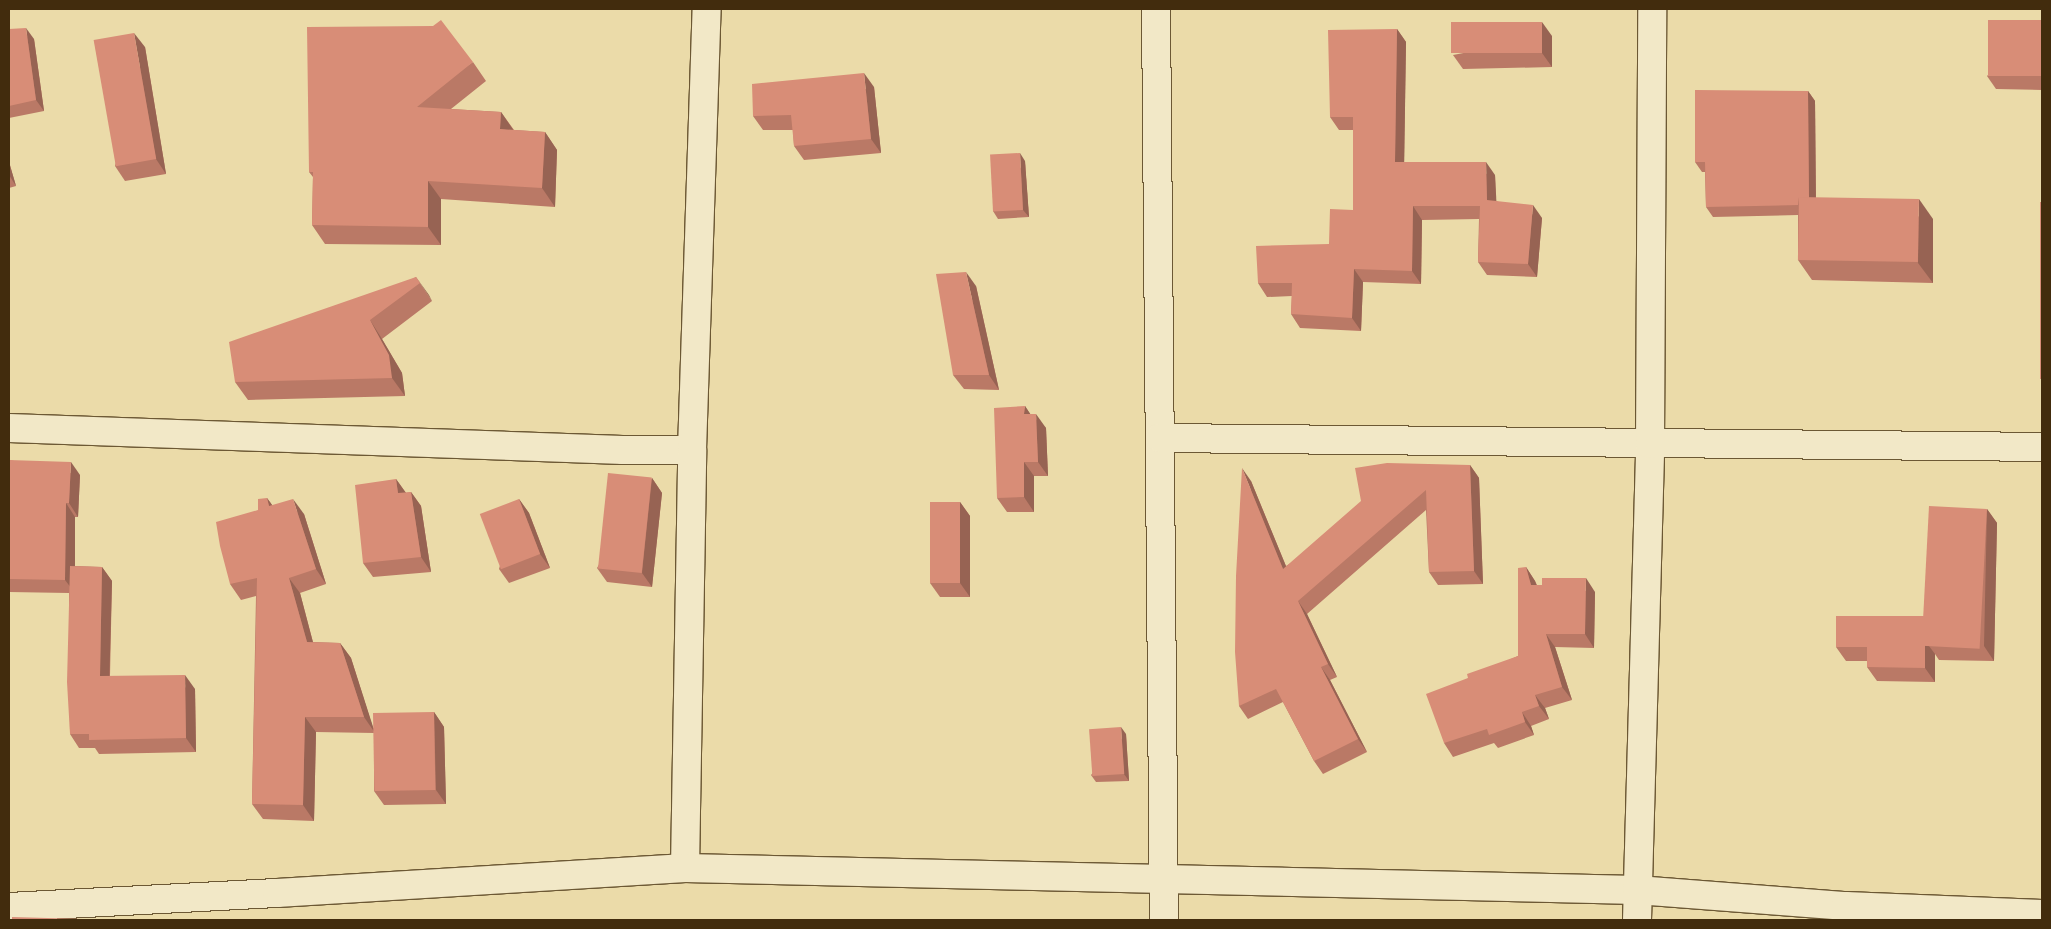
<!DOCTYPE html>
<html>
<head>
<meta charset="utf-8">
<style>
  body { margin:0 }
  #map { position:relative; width:2051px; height:929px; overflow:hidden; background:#ebdba9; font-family:"IM FELL French Canon",serif }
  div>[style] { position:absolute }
  .roads { filter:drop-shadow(1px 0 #6c5834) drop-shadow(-1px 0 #6c5834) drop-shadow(0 1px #6c5834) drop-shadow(0 -1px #6c5834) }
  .minor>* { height:28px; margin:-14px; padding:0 14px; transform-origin:14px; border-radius:14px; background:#f2e8c7 }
  .wall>* { inset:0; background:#ba7966 }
  .shaded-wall>* { inset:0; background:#976353 }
  .building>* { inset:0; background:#d88d77; transform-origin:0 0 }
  span { translate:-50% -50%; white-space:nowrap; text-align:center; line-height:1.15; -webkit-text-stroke:4px #f2e8c7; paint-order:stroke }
  .frame { position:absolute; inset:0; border:10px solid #422c0d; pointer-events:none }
</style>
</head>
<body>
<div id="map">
  <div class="roads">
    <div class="minor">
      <div style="left:1156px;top:9px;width:911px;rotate:89.5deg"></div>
      <div style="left:9px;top:428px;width:614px;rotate:2.05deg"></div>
      <div style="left:623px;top:450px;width:69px"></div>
      <div style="left:1160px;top:438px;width:882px;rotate:0.58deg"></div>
      <div style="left:685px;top:868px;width:418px;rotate:-89deg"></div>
      <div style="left:692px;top:450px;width:441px;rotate:-88.1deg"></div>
      <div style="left:9px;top:907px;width:268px;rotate:-3deg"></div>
      <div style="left:277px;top:893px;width:409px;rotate:-3.5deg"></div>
      <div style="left:685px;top:868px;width:952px;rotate:1.32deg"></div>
      <div style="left:1637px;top:890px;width:210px;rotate:4.4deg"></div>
      <div style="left:1846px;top:906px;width:196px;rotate:2.3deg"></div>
      <div style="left:1637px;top:920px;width:476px;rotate:-88.4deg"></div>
      <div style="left:1650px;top:444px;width:435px;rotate:-89.7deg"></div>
    </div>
  </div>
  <div class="wall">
    <div style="clip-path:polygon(2042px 20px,2042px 90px,1996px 89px,1987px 76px)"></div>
    <div style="clip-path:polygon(9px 29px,34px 39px,44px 111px,9px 118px)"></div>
    <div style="clip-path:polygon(1397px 29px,1406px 42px,1404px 162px,1495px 175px,1496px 201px,1542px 218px,1537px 277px,1487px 275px,1478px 262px,1479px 219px,1422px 220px,1421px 284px,1363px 282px,1361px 331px,1300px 328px,1291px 314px,1292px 296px,1267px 297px,1258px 283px,1329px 244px,1353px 210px,1353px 130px,1339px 130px,1330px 117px)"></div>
    <div style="clip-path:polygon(1552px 36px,1552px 67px,1463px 69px,1453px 55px)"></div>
    <div style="clip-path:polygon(145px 47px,166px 174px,125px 181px,115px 166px)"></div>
    <div style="clip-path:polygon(473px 62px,486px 81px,451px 109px,501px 112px,514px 130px,545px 132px,557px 150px,555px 207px,441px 199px,441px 245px,325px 244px,312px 225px,313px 177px,309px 172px)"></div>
    <div style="clip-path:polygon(874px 87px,881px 153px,804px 160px,794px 146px,793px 130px,763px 130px,753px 116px)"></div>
    <div style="clip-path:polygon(1808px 91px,1815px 101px,1816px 198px,1933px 219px,1933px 283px,1812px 280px,1798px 260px,1798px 215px,1713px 217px,1706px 207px,1705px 172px,1702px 172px,1695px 162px)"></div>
    <div style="clip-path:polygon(1025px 161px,1029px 217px,998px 219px,993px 211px)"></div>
    <div style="clip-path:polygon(9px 162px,16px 186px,9px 188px)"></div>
    <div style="clip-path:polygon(416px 277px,432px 301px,382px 339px,402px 373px,405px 396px,248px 400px,235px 382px)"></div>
    <div style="clip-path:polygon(976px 286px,999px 390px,964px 389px,953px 375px)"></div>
    <div style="clip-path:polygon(1025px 406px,1030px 414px,1046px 428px,1048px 476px,1034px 476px,1034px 512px,1007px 512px,997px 498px)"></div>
    <div style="clip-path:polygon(9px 460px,80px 475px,78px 517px,75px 517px,75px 566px,102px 567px,112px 581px,110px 676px,195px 689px,196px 752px,99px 754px,95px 748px,79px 748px,70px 734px,69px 593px,9px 592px)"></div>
    <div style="clip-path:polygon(1470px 465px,1479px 478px,1483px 584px,1438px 585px,1429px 572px,1426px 510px,1307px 614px,1337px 677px,1330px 680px,1367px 752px,1323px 774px,1314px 761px,1283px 702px,1248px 719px,1239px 706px,1251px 481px,1286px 566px)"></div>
    <div style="clip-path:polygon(652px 478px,662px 493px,652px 587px,607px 582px,597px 568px)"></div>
    <div style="clip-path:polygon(396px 479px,406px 493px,411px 492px,421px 506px,431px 572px,373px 577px,363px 563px)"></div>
    <div style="clip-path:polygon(267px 498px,272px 505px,304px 514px,326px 584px,300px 593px,313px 642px,340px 643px,351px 658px,373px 728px,434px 712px,444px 727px,446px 804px,384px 805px,374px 791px,374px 733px,316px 732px,314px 821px,263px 819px,252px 804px,256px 596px,241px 600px,230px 584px,258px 510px)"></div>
    <div style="clip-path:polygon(519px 499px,529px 513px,550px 568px,509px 583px,499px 569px)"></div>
    <div style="clip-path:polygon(960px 502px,970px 516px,970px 597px,940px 597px,930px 583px)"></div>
    <div style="clip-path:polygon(1987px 509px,1997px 523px,1994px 661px,1939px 660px,1935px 654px,1935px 682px,1877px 681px,1867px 667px,1867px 661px,1846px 661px,1836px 647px,1925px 616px,1929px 622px)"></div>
    <div style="clip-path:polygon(1526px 567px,1535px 581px,1537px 585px,1595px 592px,1594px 648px,1555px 647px,1572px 700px,1545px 708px,1549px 719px,1531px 726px,1534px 735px,1498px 748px,1494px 743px,1453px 757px,1444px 743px,1468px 678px,1518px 656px)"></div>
    <div style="clip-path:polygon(1126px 734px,1129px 781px,1096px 782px,1091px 775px)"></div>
  </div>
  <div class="shaded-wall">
    <div style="clip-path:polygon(1542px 22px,1552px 36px,1552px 67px,1542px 53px)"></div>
    <div style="clip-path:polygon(26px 28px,34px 39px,44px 111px,36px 100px)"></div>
    <div style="clip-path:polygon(1397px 29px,1406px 42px,1404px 175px,1395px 162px)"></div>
    <div style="clip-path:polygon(134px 33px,145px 47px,166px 174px,156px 159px)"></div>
    <div style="clip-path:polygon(864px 73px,874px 87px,881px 153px,871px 139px)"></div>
    <div style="clip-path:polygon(1808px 91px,1815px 101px,1816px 215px,1809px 205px)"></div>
    <div style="clip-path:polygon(501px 112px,514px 131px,500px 129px)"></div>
    <div style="clip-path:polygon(545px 132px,557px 150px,555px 207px,542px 188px)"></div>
    <div style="clip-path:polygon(1020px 153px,1025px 161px,1029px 217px,1023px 210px)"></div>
    <div style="clip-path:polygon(9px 162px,16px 186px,9px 175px)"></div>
    <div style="clip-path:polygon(1486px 162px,1495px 175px,1497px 213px,1487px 200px)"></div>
    <div style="clip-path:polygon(428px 181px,441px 199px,441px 245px,428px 227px)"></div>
    <div style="clip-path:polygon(1919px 199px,1933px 219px,1933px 283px,1918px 263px)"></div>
    <div style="clip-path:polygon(1533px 205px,1542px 218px,1537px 277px,1528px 264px)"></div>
    <div style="clip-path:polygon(1413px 206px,1422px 220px,1421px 284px,1412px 271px)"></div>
    <div style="clip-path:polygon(1354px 269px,1363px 282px,1361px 331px,1352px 318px)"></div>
    <div style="clip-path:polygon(966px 272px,976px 286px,999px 390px,989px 375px)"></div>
    <div style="clip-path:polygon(416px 277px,429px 295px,432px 301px)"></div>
    <div style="clip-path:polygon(370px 320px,382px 339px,402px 373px,405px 396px,392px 378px)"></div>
    <div style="clip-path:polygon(1025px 406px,1035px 421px,1024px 414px)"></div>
    <div style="clip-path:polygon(1036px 414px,1046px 428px,1048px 476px,1038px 462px)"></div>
    <div style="clip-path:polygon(71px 462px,80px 475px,78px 517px,69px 503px)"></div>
    <div style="clip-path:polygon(1024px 462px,1034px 476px,1034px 512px,1024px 497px)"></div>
    <div style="clip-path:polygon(1470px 465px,1479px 478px,1483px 584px,1474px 571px)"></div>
    <div style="clip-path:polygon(1242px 468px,1251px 481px,1292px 581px,1283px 569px)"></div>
    <div style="clip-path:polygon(652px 478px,662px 493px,652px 587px,642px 573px)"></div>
    <div style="clip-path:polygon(396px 479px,406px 493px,398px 493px)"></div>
    <div style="clip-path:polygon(411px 492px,421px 506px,431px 572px,421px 557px)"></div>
    <div style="clip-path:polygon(267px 498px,278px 513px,269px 506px)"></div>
    <div style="clip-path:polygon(293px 499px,304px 514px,326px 584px,316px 569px)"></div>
    <div style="clip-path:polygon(519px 499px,529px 513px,550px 568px,540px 554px)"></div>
    <div style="clip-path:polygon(960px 502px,970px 516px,970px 597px,960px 583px)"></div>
    <div style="clip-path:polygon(66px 503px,75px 517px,75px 593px,65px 580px)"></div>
    <div style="clip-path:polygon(1987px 509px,1997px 523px,1994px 661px,1984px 646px)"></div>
    <div style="clip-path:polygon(102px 567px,112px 581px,109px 690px,100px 676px)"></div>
    <div style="clip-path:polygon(1526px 567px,1535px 581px,1541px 598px,1531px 585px)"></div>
    <div style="clip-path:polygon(289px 578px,300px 593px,317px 658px,307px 642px)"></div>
    <div style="clip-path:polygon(1586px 578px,1595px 592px,1594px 648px,1585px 634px)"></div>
    <div style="clip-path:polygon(1298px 601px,1307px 614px,1337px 677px,1328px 664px)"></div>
    <div style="clip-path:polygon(1925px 616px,1935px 631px,1929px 646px,1935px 654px,1935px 682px,1925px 668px)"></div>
    <div style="clip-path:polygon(1546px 634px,1555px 647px,1572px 700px,1562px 687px)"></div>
    <div style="clip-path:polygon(340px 643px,351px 658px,375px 733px,364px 717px)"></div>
    <div style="clip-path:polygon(1321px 667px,1330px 680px,1367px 752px,1358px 739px)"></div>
    <div style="clip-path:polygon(185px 675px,195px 689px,196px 752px,186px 738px)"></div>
    <div style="clip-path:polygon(1535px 695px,1545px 708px,1549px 719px,1539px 706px)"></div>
    <div style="clip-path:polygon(434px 712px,444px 727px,446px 804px,436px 790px)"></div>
    <div style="clip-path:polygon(1522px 712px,1531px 726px,1534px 735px,1525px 722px)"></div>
    <div style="clip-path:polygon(305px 717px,316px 732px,314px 821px,303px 805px)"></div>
    <div style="clip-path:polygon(1121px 727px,1126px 734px,1129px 781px,1124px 774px)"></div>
  </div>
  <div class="building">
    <div style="clip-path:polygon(441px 20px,473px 62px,417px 107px,501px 112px,500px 129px,545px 132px,542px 188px,428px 181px,428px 227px,312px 225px,313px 172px,309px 172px,307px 27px,433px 26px)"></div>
    <div style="left:1988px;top:20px;width:54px;height:56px"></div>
    <div style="left:1542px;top:22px;width:31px;height:91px;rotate:90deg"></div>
    <div style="clip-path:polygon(26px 28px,36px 100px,9px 106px,9px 29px)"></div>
    <div style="clip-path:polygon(1397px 29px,1395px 162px,1486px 162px,1487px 200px,1533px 205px,1528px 264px,1478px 262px,1480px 206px,1413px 206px,1412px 271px,1354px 269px,1352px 318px,1291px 314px,1292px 283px,1258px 283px,1256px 246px,1329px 244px,1330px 209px,1353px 210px,1353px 117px,1330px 117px,1328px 30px)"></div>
    <div style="left:134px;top:33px;width:128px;height:41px;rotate:80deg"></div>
    <div style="clip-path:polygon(864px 73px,871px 139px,794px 146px,791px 115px,753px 116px,752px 84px)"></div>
    <div style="clip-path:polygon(1695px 90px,1808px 91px,1809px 198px,1799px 197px,1798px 205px,1706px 207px,1705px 162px,1695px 162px)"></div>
    <div style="left:1020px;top:153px;width:57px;height:30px;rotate:87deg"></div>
    <div style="left:1799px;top:197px;width:120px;height:63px;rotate:1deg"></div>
    <div style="left:2040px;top:202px;width:2px;height:177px"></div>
    <div style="clip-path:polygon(966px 272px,989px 375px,953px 375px,936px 274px)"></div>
    <div style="clip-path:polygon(416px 277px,420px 283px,370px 320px,389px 355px,392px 378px,235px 382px,229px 342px)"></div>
    <div style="clip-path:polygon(1025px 406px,1024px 414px,1036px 414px,1038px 462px,1024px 462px,1024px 497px,997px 498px,994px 408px)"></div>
    <div style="clip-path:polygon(9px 460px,71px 462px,69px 503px,66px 503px,65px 580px,9px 579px)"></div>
    <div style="clip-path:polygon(1387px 463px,1470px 465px,1474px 571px,1429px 572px,1426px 490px,1298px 601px,1328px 664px,1321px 667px,1358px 739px,1314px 761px,1276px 689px,1239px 706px,1235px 652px,1236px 576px,1242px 468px,1283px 569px,1361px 501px,1355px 468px)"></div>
    <div style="left:608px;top:473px;width:44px;height:96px;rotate:6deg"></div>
    <div style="clip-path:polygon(396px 479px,398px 493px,411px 492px,421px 557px,363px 563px,355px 485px)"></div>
    <div style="clip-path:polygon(267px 498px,269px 506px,293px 499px,316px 569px,289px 578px,307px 642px,340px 643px,364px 717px,305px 717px,303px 805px,252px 804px,257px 578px,230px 584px,220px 546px,216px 522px,258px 510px,258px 499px)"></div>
    <div style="left:519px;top:499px;width:59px;height:42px;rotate:69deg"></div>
    <div style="left:930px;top:502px;width:30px;height:81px"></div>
    <div style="left:1929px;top:506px;width:58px;height:140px;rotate:3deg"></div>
    <div style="clip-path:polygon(70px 566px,102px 567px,100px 676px,185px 675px,186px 738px,89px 740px,89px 734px,70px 734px,67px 682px)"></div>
    <div style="clip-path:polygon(1526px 567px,1531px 585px,1542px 585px,1542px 578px,1586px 578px,1585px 634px,1546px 634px,1562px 687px,1535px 695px,1539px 706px,1522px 712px,1525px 722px,1489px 735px,1487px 729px,1444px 743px,1426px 694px,1468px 678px,1467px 674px,1518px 656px,1518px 568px)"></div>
    <div style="clip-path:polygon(1836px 616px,1925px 616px,1925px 668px,1867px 667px,1867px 647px,1836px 647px)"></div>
    <div style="left:434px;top:712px;width:78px;height:61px;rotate:89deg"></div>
    <div style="left:1121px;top:727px;width:47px;height:32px;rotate:86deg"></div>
    <div style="clip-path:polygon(12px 917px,118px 920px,12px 920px)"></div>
  </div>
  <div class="frame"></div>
</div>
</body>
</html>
